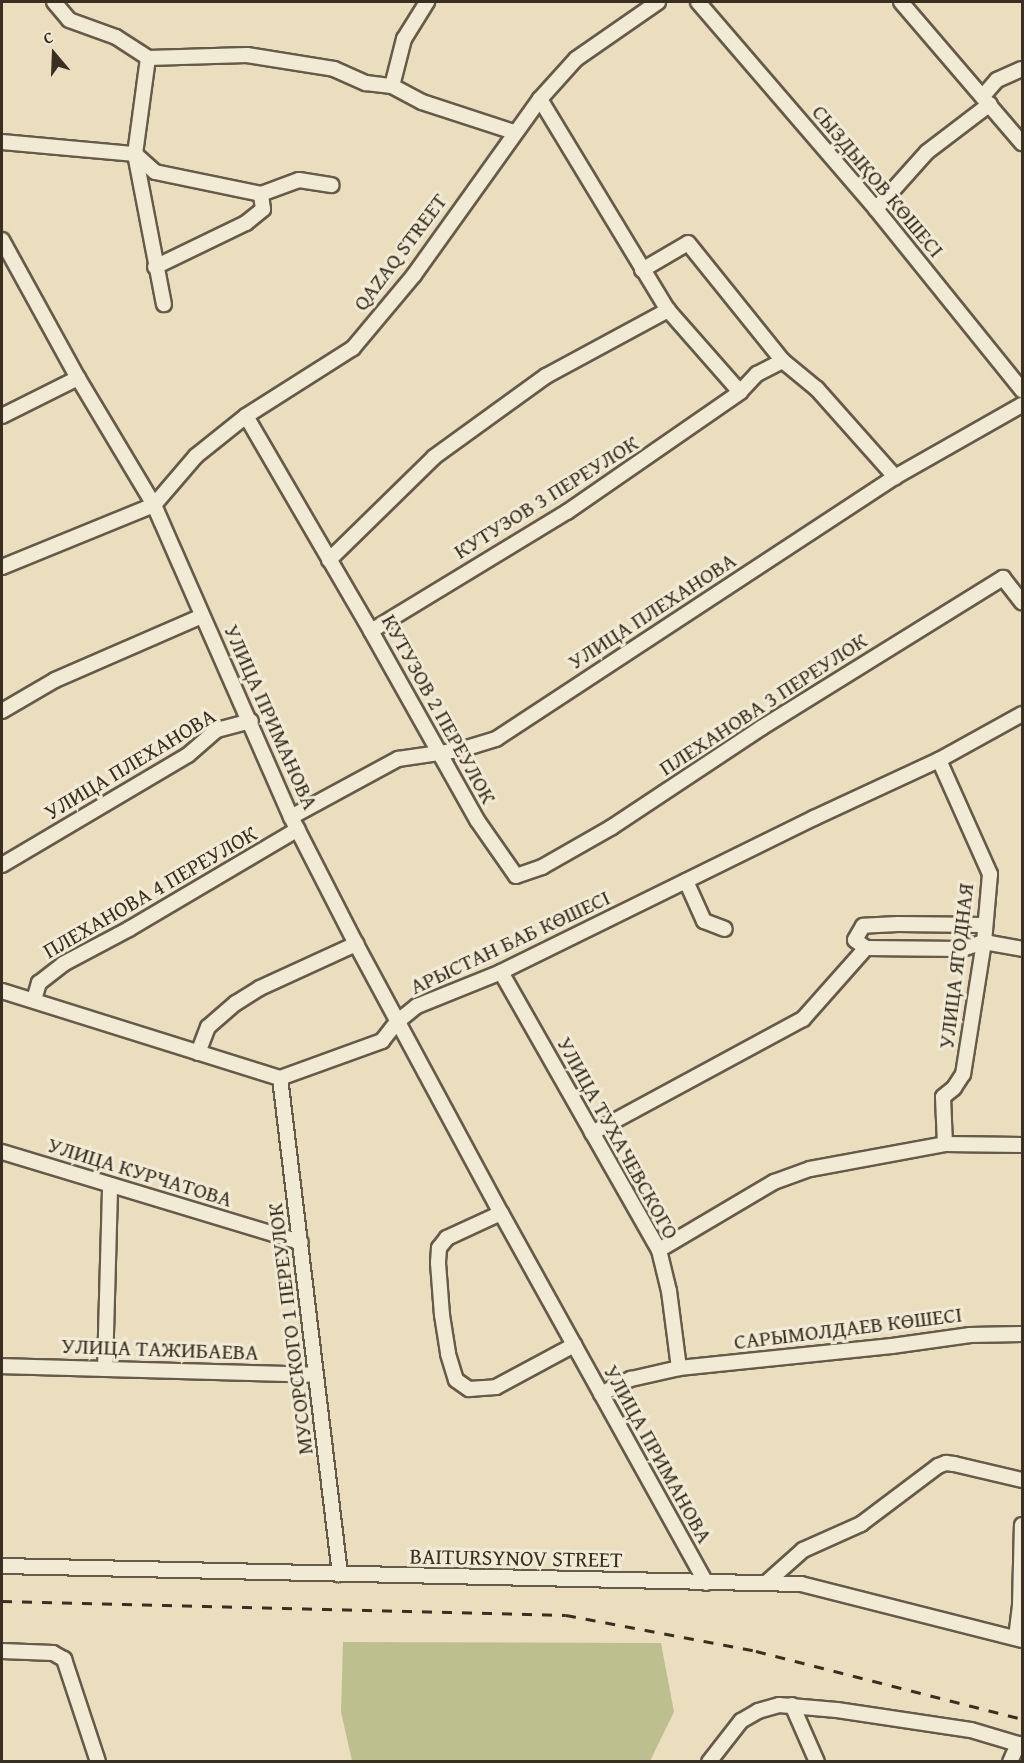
<!DOCTYPE html>
<html>
<head>
<meta charset="utf-8">
<style>
  body { margin:0 }
  #map { position:relative; width:1024px; height:1763px; overflow:hidden; background:#eadebf; font-family:"Gentium Book Plus",serif }
  div>[style] { position:absolute }
  .green>* { inset:0; background:#bdc08e }
  .roads { filter:drop-shadow(2px 0 #665a48) drop-shadow(-2px 0 #665a48) drop-shadow(0 2px #665a48) drop-shadow(0 -2px #665a48) }
  .minor>* { height:14px; margin:-7px; padding:0 7px; transform-origin:7px; border-radius:7px; background:#f1ead5 }
  .rail>* { height:3px; margin-top:-1.5px; transform-origin:0; background:repeating-linear-gradient(90deg,#3a2e20 0 10px,transparent 0 20px) }
  span { translate:-50% -50%; white-space:nowrap; text-align:center; line-height:1.15; -webkit-text-stroke:6px #f1ead5; paint-order:stroke }
  .street-label { font-size:22px; color:#3a2e20 }
  .frame { position:absolute; inset:0; border:3px solid #3a2e20; pointer-events:none }
  .north { position:absolute; left:24px; top:24px; width:60px; height:60px; -webkit-text-stroke:4px #f1ead5; paint-order:stroke; rotate:341deg; font-size:16px; font-weight:700; line-height:24px; text-align:center; color:#3a2e20 }
  .north::after { content:''; display:block; margin:auto; width:21px; height:27px; background:#3a2e20; clip-path:polygon(50% 0,100% 100%,50% 72%,0 100%) }
</style>
</head>
<body>
<div id="map">
  <div class="green">
    <div style="clip-path:polygon(343px 1642px,661px 1643px,674px 1712px,650px 1761px,352px 1761px,341px 1712px)"></div>
  </div>
  <div class="roads">
    <div class="minor">
      <div style="left:54px;top:2px;width:23px;rotate:50deg"></div>
      <div style="left:69px;top:20px;width:50px;rotate:19.9deg"></div>
      <div style="left:116px;top:37px;width:38px;rotate:33deg"></div>
      <div style="left:148px;top:58px;width:99px;rotate:-1.7deg"></div>
      <div style="left:247px;top:55px;width:88px;rotate:9.1deg"></div>
      <div style="left:334px;top:69px;width:35px;rotate:24deg"></div>
      <div style="left:366px;top:83px;width:26px;rotate:7deg"></div>
      <div style="left:392px;top:86px;width:34px;rotate:28deg"></div>
      <div style="left:422px;top:102px;width:97px;rotate:18.1deg"></div>
      <div style="left:698px;top:2px;width:273px;rotate:49.3deg"></div>
      <div style="left:876px;top:209px;width:233px;rotate:51.1deg"></div>
      <div style="left:901px;top:2px;width:186px;rotate:49.4deg"></div>
      <div style="left:148px;top:58px;width:97px;rotate:97.7deg"></div>
      <div style="left:135px;top:154px;width:153px;rotate:79.1deg"></div>
      <div style="left:392px;top:86px;width:49px;rotate:-75.7deg"></div>
      <div style="left:404px;top:39px;width:44px;rotate:-58.1deg"></div>
      <div style="left:983px;top:96px;width:21px;rotate:-49deg"></div>
      <div style="left:997px;top:80px;width:27px;rotate:-24deg"></div>
      <div style="left:540px;top:99px;width:247px;rotate:58.8deg"></div>
      <div style="left:668px;top:310px;width:109px;rotate:48.7deg"></div>
      <div style="left:2px;top:142px;width:134px;rotate:5.2deg"></div>
      <div style="left:135px;top:154px;width:27px;rotate:42deg"></div>
      <div style="left:155px;top:172px;width:108px;rotate:11.7deg"></div>
      <div style="left:261px;top:194px;width:40px;rotate:-20.2deg"></div>
      <div style="left:299px;top:180px;width:33px;rotate:9deg"></div>
      <div style="left:876px;top:209px;width:76px;rotate:-48.2deg"></div>
      <div style="left:927px;top:152px;width:79px;rotate:-37.3deg"></div>
      <div style="left:2px;top:240px;width:158px;rotate:61.2deg"></div>
      <div style="left:78px;top:378px;width:148px;rotate:59.1deg"></div>
      <div style="left:154px;top:505px;width:341px;rotate:66.3deg"></div>
      <div style="left:291px;top:817px;width:143px;rotate:62.9deg"></div>
      <div style="left:356px;top:944px;width:306px;rotate:61.7deg"></div>
      <div style="left:501px;top:1213px;width:423px;rotate:61deg"></div>
      <div style="left:155px;top:267px;width:101px;rotate:-25.8deg"></div>
      <div style="left:246px;top:223px;width:22px;rotate:-39deg"></div>
      <div style="left:263px;top:209px;width:15px;rotate:-98deg"></div>
      <div style="left:642px;top:270px;width:53px;rotate:-30.4deg"></div>
      <div style="left:688px;top:243px;width:151px;rotate:51.2deg"></div>
      <div style="left:783px;top:361px;width:44px;rotate:39.5deg"></div>
      <div style="left:817px;top:389px;width:118px;rotate:48.4deg"></div>
      <div style="left:2px;top:416px;width:85px;rotate:-26.6deg"></div>
      <div style="left:246px;top:416px;width:249px;rotate:59.8deg"></div>
      <div style="left:371px;top:631px;width:217px;rotate:60.7deg"></div>
      <div style="left:477px;top:820px;width:68px;rotate:55.1deg"></div>
      <div style="left:516px;top:876px;width:28px;rotate:-19deg"></div>
      <div style="left:542px;top:867px;width:81px;rotate:-29.7deg"></div>
      <div style="left:612px;top:827px;width:179px;rotate:-33.6deg"></div>
      <div style="left:761px;top:728px;width:285px;rotate:-31.8deg"></div>
      <div style="left:1003px;top:578px;width:31px;rotate:52deg"></div>
      <div style="left:329px;top:560px;width:147px;rotate:-44.4deg"></div>
      <div style="left:434px;top:457px;width:138px;rotate:-35.9deg"></div>
      <div style="left:546px;top:376px;width:139px;rotate:-28.4deg"></div>
      <div style="left:2px;top:567px;width:164px;rotate:-22.2deg"></div>
      <div style="left:154px;top:505px;width:65px;rotate:-49.4deg"></div>
      <div style="left:196px;top:456px;width:64px;rotate:-38.7deg"></div>
      <div style="left:246px;top:416px;width:127px;rotate:-32.4deg"></div>
      <div style="left:353px;top:348px;width:95px;rotate:-50.1deg"></div>
      <div style="left:414px;top:275px;width:216px;rotate:-54.4deg"></div>
      <div style="left:540px;top:99px;width:54px;rotate:-48deg"></div>
      <div style="left:576px;top:59px;width:100px;rotate:-34.8deg"></div>
      <div style="left:371px;top:631px;width:229px;rotate:-31.3deg"></div>
      <div style="left:567px;top:512px;width:211px;rotate:-34.7deg"></div>
      <div style="left:740px;top:392px;width:25px;rotate:-47deg"></div>
      <div style="left:757px;top:374px;width:29px;rotate:-27deg"></div>
      <div style="left:2px;top:711px;width:61px;rotate:-30.3deg"></div>
      <div style="left:55px;top:680px;width:160px;rotate:-23.5deg"></div>
      <div style="left:939px;top:760px;width:125px;rotate:65.9deg"></div>
      <div style="left:990px;top:874px;width:68px;rotate:95deg"></div>
      <div style="left:984px;top:942px;width:134px;rotate:99deg"></div>
      <div style="left:963px;top:1074px;width:17px;rotate:123deg"></div>
      <div style="left:954px;top:1088px;width:14px;rotate:141deg"></div>
      <div style="left:943px;top:1097px;width:47px;rotate:87.6deg"></div>
      <div style="left:291px;top:817px;width:122px;rotate:-28.5deg"></div>
      <div style="left:398px;top:759px;width:63px;rotate:-8.3deg"></div>
      <div style="left:460px;top:750px;width:38px;rotate:-17deg"></div>
      <div style="left:496px;top:739px;width:477px;rotate:-33.3deg"></div>
      <div style="left:895px;top:477px;width:146px;rotate:-29.6deg"></div>
      <div style="left:2px;top:865px;width:216px;rotate:-30.6deg"></div>
      <div style="left:188px;top:755px;width:38px;rotate:-41deg"></div>
      <div style="left:217px;top:730px;width:35px;rotate:-15deg"></div>
      <div style="left:686px;top:881px;width:44px;rotate:65.8deg"></div>
      <div style="left:704px;top:921px;width:22px;rotate:21deg"></div>
      <div style="left:984px;top:925px;width:86px;rotate:-179.3deg"></div>
      <div style="left:898px;top:924px;width:35px;rotate:177deg"></div>
      <div style="left:863px;top:926px;width:16px;rotate:120deg"></div>
      <div style="left:855px;top:940px;width:14px;rotate:36deg"></div>
      <div style="left:866px;top:948px;width:96px;rotate:0.6deg"></div>
      <div style="left:962px;top:949px;width:23px;rotate:-18deg"></div>
      <div style="left:984px;top:942px;width:39px;rotate:10deg"></div>
      <div style="left:501px;top:972px;width:320px;rotate:60.4deg"></div>
      <div style="left:659px;top:1250px;width:42px;rotate:76.3deg"></div>
      <div style="left:669px;top:1291px;width:78px;rotate:82.6deg"></div>
      <div style="left:2px;top:991px;width:291px;rotate:17.4deg"></div>
      <div style="left:280px;top:1078px;width:109px;rotate:-19.9deg"></div>
      <div style="left:382px;top:1041px;width:24px;rotate:-52deg"></div>
      <div style="left:397px;top:1022px;width:26px;rotate:-39deg"></div>
      <div style="left:417px;top:1006px;width:91px;rotate:-22deg"></div>
      <div style="left:501px;top:972px;width:349px;rotate:-26.2deg"></div>
      <div style="left:814px;top:818px;width:138px;rotate:-24.9deg"></div>
      <div style="left:939px;top:760px;width:95px;rotate:-29deg"></div>
      <div style="left:34px;top:1000px;width:18px;rotate:-74deg"></div>
      <div style="left:39px;top:983px;width:31px;rotate:-38deg"></div>
      <div style="left:63px;top:964px;width:75px;rotate:-27.9deg"></div>
      <div style="left:129px;top:929px;width:196px;rotate:-30.6deg"></div>
      <div style="left:198px;top:1053px;width:28px;rotate:-69deg"></div>
      <div style="left:208px;top:1027px;width:37px;rotate:-41deg"></div>
      <div style="left:236px;top:1003px;width:28px;rotate:-32deg"></div>
      <div style="left:260px;top:988px;width:106px;rotate:-24.6deg"></div>
      <div style="left:280px;top:1078px;width:500px;rotate:83.1deg"></div>
      <div style="left:592px;top:1133px;width:240px;rotate:-28.4deg"></div>
      <div style="left:803px;top:1019px;width:95px;rotate:-48.4deg"></div>
      <div style="left:2px;top:1152px;width:312px;rotate:16.8deg"></div>
      <div style="left:501px;top:1213px;width:60px;rotate:155.2deg"></div>
      <div style="left:447px;top:1238px;width:13px;rotate:129deg"></div>
      <div style="left:439px;top:1248px;width:15px;rotate:94deg"></div>
      <div style="left:438px;top:1263px;width:52px;rotate:85.6deg"></div>
      <div style="left:442px;top:1315px;width:39px;rotate:81deg"></div>
      <div style="left:448px;top:1354px;width:27px;rotate:73deg"></div>
      <div style="left:456px;top:1380px;width:16px;rotate:35deg"></div>
      <div style="left:469px;top:1389px;width:27px;rotate:-4deg"></div>
      <div style="left:496px;top:1387px;width:89px;rotate:-28.3deg"></div>
      <div style="left:659px;top:1250px;width:134px;rotate:-30.6deg"></div>
      <div style="left:774px;top:1182px;width:38px;rotate:-20deg"></div>
      <div style="left:810px;top:1169px;width:137px;rotate:-10.5deg"></div>
      <div style="left:945px;top:1144px;width:77px;rotate:0.7deg"></div>
      <div style="left:2px;top:1366px;width:314px;rotate:1.6deg"></div>
      <div style="left:105px;top:1369px;width:184px;rotate:-88.4deg"></div>
      <div style="left:601px;top:1394px;width:34px;rotate:-27deg"></div>
      <div style="left:631px;top:1379px;width:49px;rotate:-12.9deg"></div>
      <div style="left:679px;top:1368px;width:214px;rotate:-5.9deg"></div>
      <div style="left:892px;top:1346px;width:79px;rotate:-8deg"></div>
      <div style="left:970px;top:1335px;width:52px;rotate:-1.1deg"></div>
      <div style="left:2px;top:1566px;width:799px;rotate:1.29deg"></div>
      <div style="left:801px;top:1584px;width:228px;rotate:14.2deg"></div>
      <div style="left:766px;top:1583px;width:50px;rotate:-41.7deg"></div>
      <div style="left:803px;top:1550px;width:64px;rotate:-24.1deg"></div>
      <div style="left:861px;top:1524px;width:96px;rotate:-37deg"></div>
      <div style="left:938px;top:1466px;width:9px;rotate:-21deg"></div>
      <div style="left:946px;top:1463px;width:8px;rotate:7deg"></div>
      <div style="left:954px;top:1464px;width:70px;rotate:13.2deg"></div>
      <div style="left:1016px;top:1638px;width:33px;rotate:-83deg"></div>
      <div style="left:1020px;top:1605px;width:80px;rotate:-88.6deg"></div>
      <div style="left:2px;top:1651px;width:51px;rotate:2.2deg"></div>
      <div style="left:53px;top:1653px;width:13px;rotate:29deg"></div>
      <div style="left:64px;top:1659px;width:108px;rotate:71.7deg"></div>
      <div style="left:792px;top:1705px;width:62px;rotate:66.3deg"></div>
      <div style="left:709px;top:1762px;width:52px;rotate:-52deg"></div>
      <div style="left:741px;top:1721px;width:20px;rotate:-30deg"></div>
      <div style="left:758px;top:1711px;width:22px;rotate:-16deg"></div>
      <div style="left:779px;top:1705px;width:58px;rotate:4.9deg"></div>
      <div style="left:837px;top:1710px;width:135px;rotate:8.5deg"></div>
      <div style="left:971px;top:1730px;width:49px;rotate:16.6deg"></div>
      <div style="left:1010px;top:1762px;width:20px;rotate:-66deg"></div>
      <div style="left:1018px;top:1744px;width:4px;rotate:14deg"></div>
    </div>
  </div>
  <div class="rail">
    <div style="left:2px;top:1601px;width:564px;rotate:1.42deg"></div>
    <div style="left:566px;top:1615px;width:193px;rotate:10.7deg"></div>
    <div style="left:756px;top:1651px;width:275px;rotate:14.3deg"></div>
  </div>
  <div class="street-label">
    <span style="left:878px;top:181px;rotate:50deg">СЫЗДЫҚОВ КӨШЕСІ</span>
    <span style="left:400px;top:252px;rotate:-53deg">QAZAQ STREET</span>
    <span style="left:546px;top:497px;rotate:-32deg">КУТУЗОВ 3 ПЕРЕУЛОК</span>
    <span style="left:652px;top:611px;rotate:-33deg">УЛИЦА ПЛЕХАНОВА</span>
    <span style="left:763px;top:704px;rotate:-33deg">ПЛЕХАНОВА 3 ПЕРЕУЛОК</span>
    <span style="left:439px;top:709px;rotate:61deg">КУТУЗОВ 2 ПЕРЕУЛОК</span>
    <span style="left:271px;top:717px;rotate:66deg">УЛИЦА ПРИМАНОВА</span>
    <span style="left:130px;top:764px;rotate:-31deg">УЛИЦА ПЛЕХАНОВА</span>
    <span style="left:150px;top:892px;rotate:-30deg">ПЛЕХАНОВА 4 ПЕРЕУЛОК</span>
    <span style="left:510px;top:942px;rotate:-25deg">АРЫСТАН БАБ КӨШЕСІ</span>
    <span style="left:956px;top:966px;rotate:-83deg">УЛИЦА ЯГОДНАЯ</span>
    <span style="left:618px;top:1138px;rotate:61deg">УЛИЦА ТУХАЧЕВСКОГО</span>
    <span style="left:140px;top:1172px;rotate:17deg">УЛИЦА КУРЧАТОВА</span>
    <span style="left:848px;top:1328px;rotate:-7deg">САРЫМОЛДАЕВ КӨШЕСІ</span>
    <span style="left:290px;top:1329px;rotate:-97deg">МУСОРСКОГО 1 ПЕРЕУЛОК</span>
    <span style="left:160px;top:1349px;rotate:2deg">УЛИЦА ТАЖИБАЕВА</span>
    <span style="left:658px;top:1454px;rotate:61deg">УЛИЦА ПРИМАНОВА</span>
    <span style="left:516px;top:1558px;rotate:1deg">BAITURSYNOV STREET</span>
  </div>
  <div class="frame"></div>
  <div class="north">С</div>
</div>
</body>
</html>
